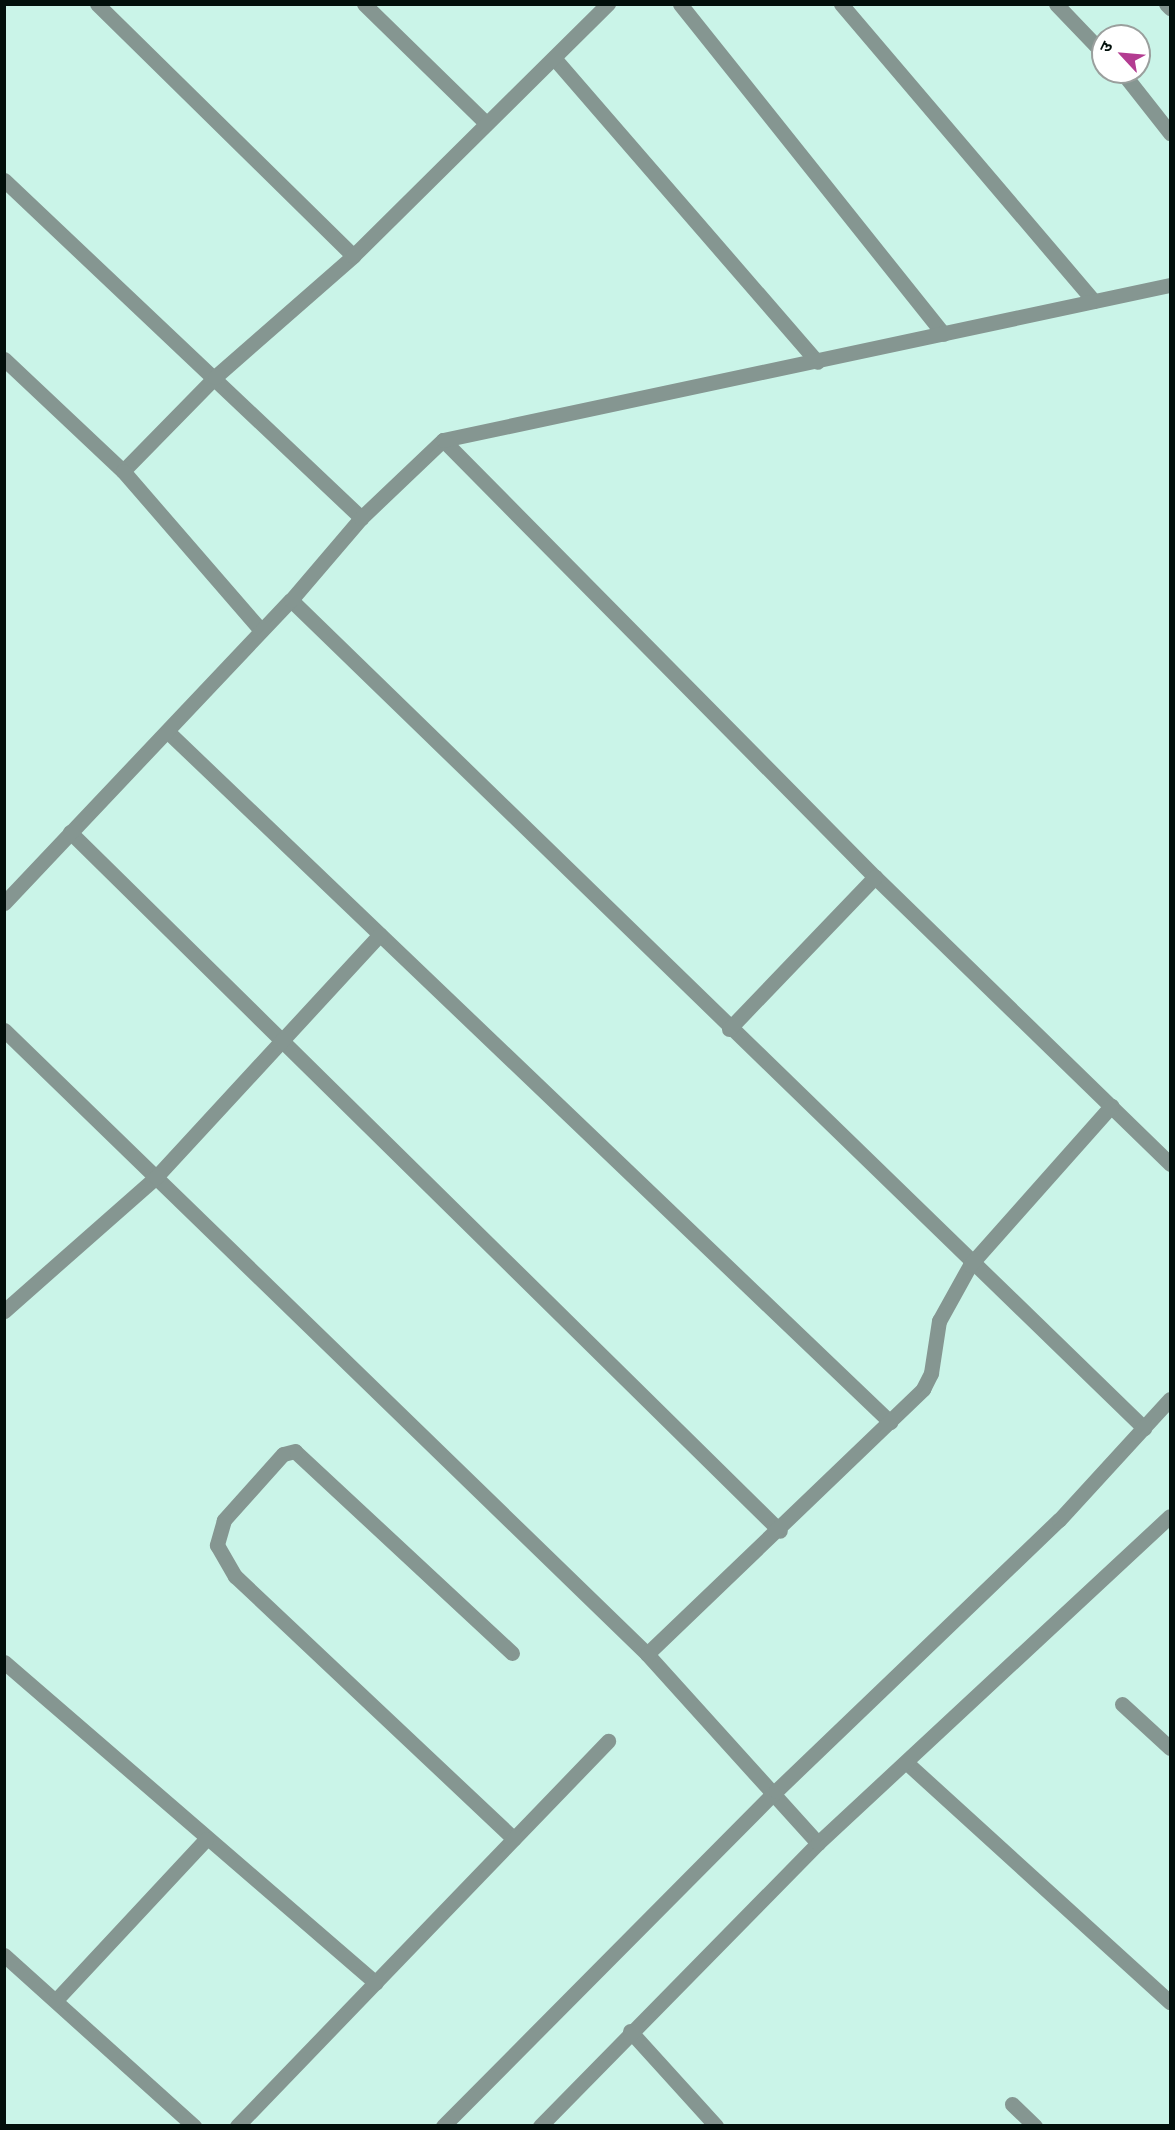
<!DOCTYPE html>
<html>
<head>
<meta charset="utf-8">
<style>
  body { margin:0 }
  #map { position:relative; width:1175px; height:2130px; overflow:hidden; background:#caf4e8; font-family:"DM Sans","Noto Sans Devanagari",sans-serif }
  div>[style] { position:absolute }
  .minor>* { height:15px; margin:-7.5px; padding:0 7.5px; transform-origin:7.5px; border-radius:7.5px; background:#859691 }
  span { translate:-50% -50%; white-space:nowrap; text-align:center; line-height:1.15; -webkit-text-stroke:4.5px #fff; paint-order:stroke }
  .frame { position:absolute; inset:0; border:6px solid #020f0b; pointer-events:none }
  .north { position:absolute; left:1091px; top:24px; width:60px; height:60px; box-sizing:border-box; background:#fff; border:2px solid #9a9f9d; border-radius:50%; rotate:296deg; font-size:16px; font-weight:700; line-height:24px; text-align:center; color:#020f0b }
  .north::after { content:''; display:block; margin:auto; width:21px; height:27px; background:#b33c91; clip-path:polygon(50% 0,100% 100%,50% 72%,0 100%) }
</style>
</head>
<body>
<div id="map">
  <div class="minor">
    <div style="left:97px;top:4px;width:359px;rotate:44.5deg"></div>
    <div style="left:364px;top:4px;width:168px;rotate:44.3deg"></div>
    <div style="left:680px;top:4px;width:422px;rotate:51.4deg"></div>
    <div style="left:841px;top:4px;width:390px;rotate:49.6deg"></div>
    <div style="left:1056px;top:4px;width:68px;rotate:46.2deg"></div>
    <div style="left:1166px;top:4px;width:6px;rotate:45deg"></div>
    <div style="left:554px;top:58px;width:402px;rotate:49.1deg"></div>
    <div style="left:1122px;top:72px;width:78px;rotate:51.8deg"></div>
    <div style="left:4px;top:180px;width:492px;rotate:43.4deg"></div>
    <div style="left:4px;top:359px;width:163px;rotate:43.3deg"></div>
    <div style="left:123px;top:471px;width:132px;rotate:-45.6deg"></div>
    <div style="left:215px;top:377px;width:184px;rotate:-41.2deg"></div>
    <div style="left:353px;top:256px;width:359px;rotate:-44.7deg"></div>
    <div style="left:443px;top:440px;width:614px;rotate:45.33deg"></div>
    <div style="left:875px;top:877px;width:412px;rotate:44.2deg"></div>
    <div style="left:123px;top:471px;width:209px;rotate:49.1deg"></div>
    <div style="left:291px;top:600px;width:1189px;rotate:44.15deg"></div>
    <div style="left:168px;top:732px;width:999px;rotate:43.7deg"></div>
    <div style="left:70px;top:832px;width:996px;rotate:44.55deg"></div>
    <div style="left:4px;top:903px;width:417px;rotate:-46.6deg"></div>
    <div style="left:291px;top:600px;width:108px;rotate:-49.5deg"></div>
    <div style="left:361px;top:518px;width:113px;rotate:-43.6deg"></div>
    <div style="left:443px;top:440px;width:743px;rotate:-12.04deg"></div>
    <div style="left:729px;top:1029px;width:211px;rotate:-46.2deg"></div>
    <div style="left:4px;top:1030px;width:896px;rotate:44.14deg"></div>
    <div style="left:647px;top:1654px;width:255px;rotate:47.9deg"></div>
    <div style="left:4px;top:1311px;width:203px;rotate:-41.4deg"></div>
    <div style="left:156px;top:1177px;width:330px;rotate:-47.3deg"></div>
    <div style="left:512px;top:1653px;width:296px;rotate:-137.1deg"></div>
    <div style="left:295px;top:1451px;width:12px;rotate:166deg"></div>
    <div style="left:283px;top:1454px;width:89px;rotate:131.8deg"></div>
    <div style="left:224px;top:1520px;width:26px;rotate:106deg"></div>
    <div style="left:217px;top:1545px;width:36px;rotate:60deg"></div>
    <div style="left:235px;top:1576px;width:383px;rotate:43.3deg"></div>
    <div style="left:647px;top:1654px;width:383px;rotate:-43.8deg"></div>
    <div style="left:923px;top:1389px;width:18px;rotate:-63deg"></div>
    <div style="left:931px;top:1373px;width:53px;rotate:-81.3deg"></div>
    <div style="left:939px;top:1321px;width:64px;rotate:-61deg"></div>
    <div style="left:970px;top:1265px;width:213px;rotate:-48.4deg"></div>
    <div style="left:4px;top:1662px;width:491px;rotate:40.8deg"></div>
    <div style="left:1122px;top:1704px;width:65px;rotate:42.5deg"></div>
    <div style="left:908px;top:1764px;width:354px;rotate:42.3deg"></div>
    <div style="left:4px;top:1955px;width:256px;rotate:42deg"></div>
    <div style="left:56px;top:2000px;width:220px;rotate:-47deg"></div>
    <div style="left:630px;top:2031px;width:128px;rotate:47.8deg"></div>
    <div style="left:1012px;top:2104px;width:32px;rotate:44deg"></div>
    <div style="left:237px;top:2126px;width:535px;rotate:-46.06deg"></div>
    <div style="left:443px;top:2126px;width:472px;rotate:-45.2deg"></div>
    <div style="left:776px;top:1791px;width:392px;rotate:-43.8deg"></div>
    <div style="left:1059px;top:1520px;width:164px;rotate:-47.5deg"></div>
    <div style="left:540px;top:2126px;width:397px;rotate:-45.5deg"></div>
    <div style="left:818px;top:1843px;width:480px;rotate:-42.9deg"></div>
  </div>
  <div class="frame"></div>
  <div class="north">उ</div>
</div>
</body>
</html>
